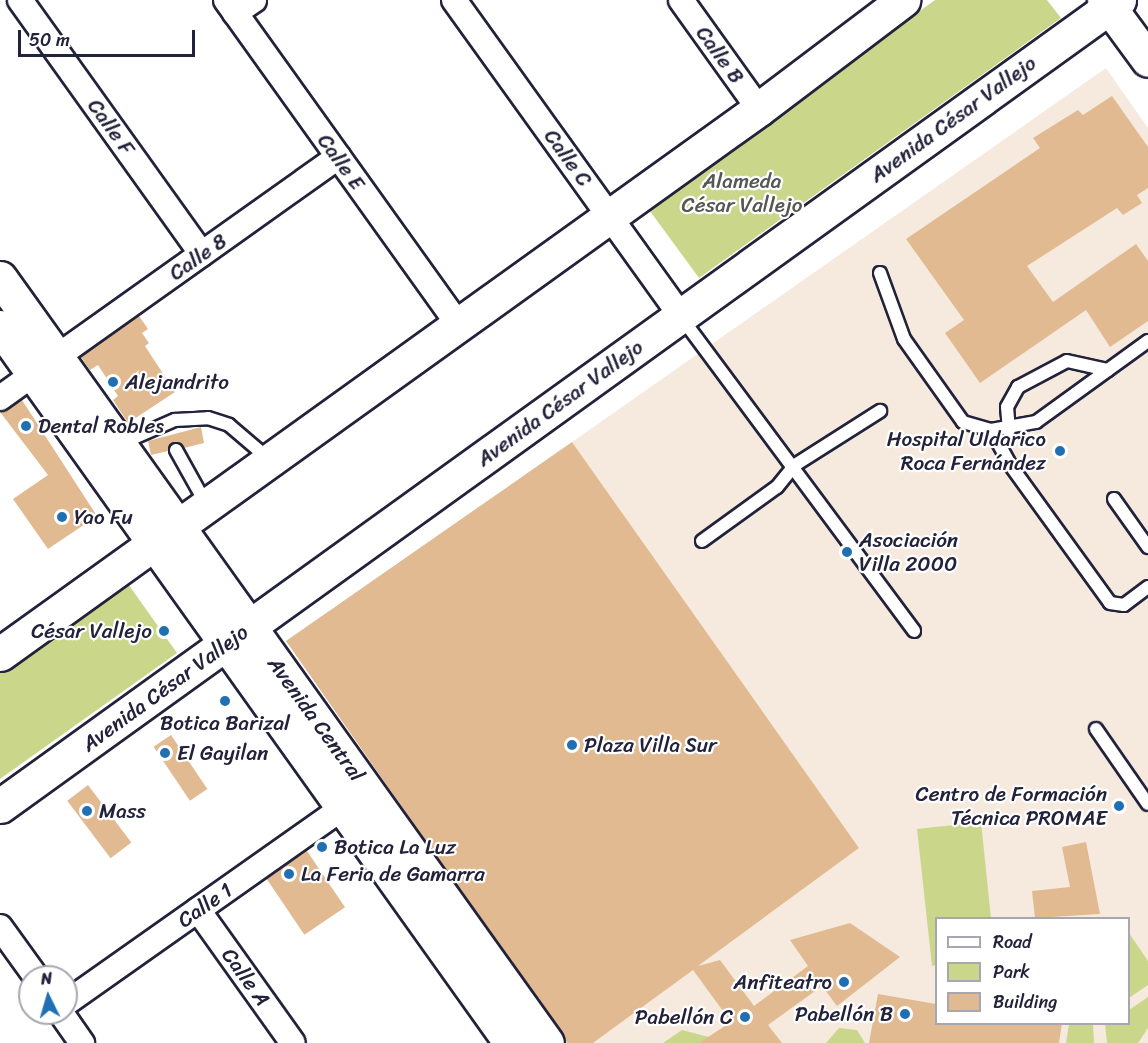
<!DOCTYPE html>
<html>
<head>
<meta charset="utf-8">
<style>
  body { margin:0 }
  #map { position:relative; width:1148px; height:1043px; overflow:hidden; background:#fff; font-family:Sriracha,sans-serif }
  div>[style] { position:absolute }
  .built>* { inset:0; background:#f6eade }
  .green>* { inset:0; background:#cad78b }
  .building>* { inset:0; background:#e1ba91; transform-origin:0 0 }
  .roads { filter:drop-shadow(2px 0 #22223b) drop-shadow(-2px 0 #22223b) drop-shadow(0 2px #22223b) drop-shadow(0 -2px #22223b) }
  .lane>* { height:12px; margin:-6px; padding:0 6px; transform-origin:6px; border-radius:6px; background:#fff }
  .street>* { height:24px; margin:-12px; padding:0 12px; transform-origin:12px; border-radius:12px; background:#fff }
  .secondary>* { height:33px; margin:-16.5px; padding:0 16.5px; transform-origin:16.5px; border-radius:16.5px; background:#fff }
  .dots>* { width:16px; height:16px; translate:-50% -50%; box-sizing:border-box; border:3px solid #fff; border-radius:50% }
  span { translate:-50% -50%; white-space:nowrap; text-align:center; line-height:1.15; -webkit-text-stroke:4.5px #fff; paint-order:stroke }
  .street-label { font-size:21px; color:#22223b }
  .park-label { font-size:21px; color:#545853 }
  .poi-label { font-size:21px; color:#22223b }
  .left { translate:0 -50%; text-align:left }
  .right { translate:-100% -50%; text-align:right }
  .legend { position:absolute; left:935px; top:917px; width:195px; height:108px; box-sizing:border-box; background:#fff; border:2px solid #a7a7b1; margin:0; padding:8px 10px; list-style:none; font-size:18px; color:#22223b }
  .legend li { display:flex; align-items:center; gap:12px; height:30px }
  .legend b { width:30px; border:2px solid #a7a7b1 }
  .north { position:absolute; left:18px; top:965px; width:60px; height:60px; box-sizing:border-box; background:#fff; border:2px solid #a7a7b1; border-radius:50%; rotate:355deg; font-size:16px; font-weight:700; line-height:24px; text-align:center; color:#22223b }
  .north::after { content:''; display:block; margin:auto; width:21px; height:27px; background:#1f6fb2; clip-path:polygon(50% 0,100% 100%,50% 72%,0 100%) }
  .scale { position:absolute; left:18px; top:30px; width:177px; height:27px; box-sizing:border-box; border:3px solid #22223b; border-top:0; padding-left:8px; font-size:18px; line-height:21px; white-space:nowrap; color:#22223b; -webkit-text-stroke:4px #fff; paint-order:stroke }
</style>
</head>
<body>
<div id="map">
  <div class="built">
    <div style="clip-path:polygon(evenodd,1106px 68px,1148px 128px,1148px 1043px,593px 1043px,859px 848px,572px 442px,1106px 68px,936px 918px,1128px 918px,1128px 1024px,936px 1024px,936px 918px)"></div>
  </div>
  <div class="green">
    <div style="clip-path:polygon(935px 0,1047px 0,1061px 18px,699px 278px,647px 207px)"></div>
    <div style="clip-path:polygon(126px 581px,177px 653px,0 779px,0 671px)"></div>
    <div style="clip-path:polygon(981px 822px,991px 918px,936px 918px,936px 965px,932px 966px,917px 829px)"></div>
    <div style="clip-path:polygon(1129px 933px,1148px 961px,1148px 985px,1129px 998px)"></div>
    <div style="clip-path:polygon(1148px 997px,1148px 1028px,1138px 1043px,1107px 1043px,1105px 1024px,1128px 1024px,1129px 1010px)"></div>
    <div style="clip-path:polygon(1069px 1024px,1093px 1024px,1094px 1043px,1066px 1043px)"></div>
    <div style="clip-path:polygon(839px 1028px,857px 1030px,865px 1043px,826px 1043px)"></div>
    <div style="clip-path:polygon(682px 1030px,709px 1037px,714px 1043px,663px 1043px)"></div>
  </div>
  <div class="building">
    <div style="clip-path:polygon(1112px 96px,1148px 147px,1148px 188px,1137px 195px,1142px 203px,1123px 215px,1117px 208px,1027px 266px,1053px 302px,1136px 244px,1148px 261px,1148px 321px,1110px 347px,1086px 310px,980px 383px,945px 333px,964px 320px,906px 239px,1040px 148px,1033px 138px,1078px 110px,1083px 115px)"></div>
    <div style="clip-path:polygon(139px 316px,148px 329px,142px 333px,149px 343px,145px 346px,175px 392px,128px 423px,113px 400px,118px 396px,98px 365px,90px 370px,81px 357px)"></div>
    <div style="clip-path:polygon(22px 400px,97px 516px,48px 549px,13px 499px,48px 475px,0 412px)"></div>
    <div style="clip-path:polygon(201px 427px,204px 443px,184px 448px,176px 442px,168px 451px,151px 455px,148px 441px)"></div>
    <div style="clip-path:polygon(572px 442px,859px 848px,698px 966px,720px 960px,754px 1006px,808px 966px,790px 940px,850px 923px,900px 957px,837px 1006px,822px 986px,768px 1025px,782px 1043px,699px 1043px,731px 1022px,693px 970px,593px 1043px,567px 1043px,286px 641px)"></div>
    <div style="left:171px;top:735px;width:65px;height:21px;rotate:56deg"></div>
    <div style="left:88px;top:785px;width:72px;height:26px;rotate:53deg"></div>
    <div style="clip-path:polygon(1086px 842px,1100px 914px,1035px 918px,1032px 891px,1070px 887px,1062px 847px)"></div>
    <div style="left:307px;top:851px;width:68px;height:49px;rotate:56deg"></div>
    <div style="clip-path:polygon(878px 994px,936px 1004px,936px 1023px,1062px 1023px,1059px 1043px,869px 1043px)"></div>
  </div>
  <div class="roads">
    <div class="lane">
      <div style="left:880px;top:273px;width:70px;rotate:70deg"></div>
      <div style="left:904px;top:339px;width:102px;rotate:54.6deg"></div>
      <div style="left:963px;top:422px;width:29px;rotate:16deg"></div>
      <div style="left:991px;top:430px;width:46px;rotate:-10.1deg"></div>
      <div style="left:1036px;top:422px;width:138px;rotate:-35.9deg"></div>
      <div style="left:681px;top:317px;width:391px;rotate:53.4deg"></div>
      <div style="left:991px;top:430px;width:41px;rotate:60.9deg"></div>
      <div style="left:1011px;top:466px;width:169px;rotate:54.1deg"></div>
      <div style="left:1110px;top:603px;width:14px;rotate:8deg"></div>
      <div style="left:1124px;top:605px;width:30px;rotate:-37deg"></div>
      <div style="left:1009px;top:430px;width:23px;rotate:-95deg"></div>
      <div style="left:1007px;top:407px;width:23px;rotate:-61deg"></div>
      <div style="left:1018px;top:387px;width:55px;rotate:-28deg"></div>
      <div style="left:1067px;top:361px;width:42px;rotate:12.4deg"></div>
      <div style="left:122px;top:443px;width:58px;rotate:-23.5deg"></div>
      <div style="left:175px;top:420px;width:33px;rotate:-3deg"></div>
      <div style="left:208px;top:418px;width:22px;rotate:18deg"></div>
      <div style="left:229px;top:425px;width:52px;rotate:40.4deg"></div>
      <div style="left:176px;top:450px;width:62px;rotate:60.9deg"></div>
      <div style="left:1114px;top:499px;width:59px;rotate:54.7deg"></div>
      <div style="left:702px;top:541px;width:92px;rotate:-35.8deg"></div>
      <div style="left:777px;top:487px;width:28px;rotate:-51deg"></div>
      <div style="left:795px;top:465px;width:101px;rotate:-32.4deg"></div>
      <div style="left:1096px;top:729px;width:91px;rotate:55.3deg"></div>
    </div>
    <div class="street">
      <div style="left:20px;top:0;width:312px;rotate:54.4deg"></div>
      <div style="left:226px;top:0;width:397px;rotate:54.4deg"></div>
      <div style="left:454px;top:0;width:389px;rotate:54.3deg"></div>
      <div style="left:681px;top:0;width:134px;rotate:54.4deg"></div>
      <div style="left:235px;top:13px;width:23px;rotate:-34deg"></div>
      <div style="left:58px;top:356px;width:344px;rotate:-35.4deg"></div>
      <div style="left:0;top:398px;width:43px;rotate:-35.5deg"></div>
      <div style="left:198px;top:910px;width:163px;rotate:54.5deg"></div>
      <div style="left:0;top:927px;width:62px;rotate:54.2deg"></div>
      <div style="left:66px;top:1003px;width:340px;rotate:-35.2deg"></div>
      <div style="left:61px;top:1013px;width:37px;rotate:55deg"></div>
    </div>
    <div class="secondary">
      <div style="left:1104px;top:0;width:74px;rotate:53.7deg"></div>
      <div style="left:0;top:278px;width:940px;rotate:54.43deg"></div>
      <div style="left:0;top:327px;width:880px;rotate:54.49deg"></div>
      <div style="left:0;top:654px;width:934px;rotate:-35.68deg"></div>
      <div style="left:759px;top:109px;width:181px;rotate:-37.1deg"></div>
      <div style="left:0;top:806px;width:1379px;rotate:-35.76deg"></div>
    </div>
  </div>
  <div class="dots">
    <div style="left:113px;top:382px;background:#1f6fb2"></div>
    <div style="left:26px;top:426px;background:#1f6fb2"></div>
    <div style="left:1060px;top:451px;background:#1f6fb2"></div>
    <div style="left:62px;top:517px;background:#1f6fb2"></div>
    <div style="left:847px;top:552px;background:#1f6fb2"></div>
    <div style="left:164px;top:631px;background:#1f6fb2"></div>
    <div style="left:225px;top:701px;background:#1f6fb2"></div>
    <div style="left:572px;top:745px;background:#1f6fb2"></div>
    <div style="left:165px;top:753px;background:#1f6fb2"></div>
    <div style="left:1119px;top:806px;background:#1f6fb2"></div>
    <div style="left:87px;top:811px;background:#1f6fb2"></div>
    <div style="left:322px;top:847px;background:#1f6fb2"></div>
    <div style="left:289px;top:874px;background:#1f6fb2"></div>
    <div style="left:844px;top:982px;background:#1f6fb2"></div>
    <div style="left:905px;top:1014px;background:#1f6fb2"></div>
    <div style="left:745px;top:1017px;background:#1f6fb2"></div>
  </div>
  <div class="street-label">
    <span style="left:720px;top:55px;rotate:54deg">Calle B</span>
    <span style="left:953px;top:119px;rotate:-36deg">Avenida César Vallejo</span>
    <span style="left:111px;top:127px;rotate:54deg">Calle F</span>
    <span style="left:568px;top:158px;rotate:54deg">Calle C</span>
    <span style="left:341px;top:162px;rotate:54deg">Calle E</span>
    <span style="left:198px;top:257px;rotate:-35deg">Calle 8</span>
    <span style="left:560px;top:403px;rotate:-36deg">Avenida César Vallejo</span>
    <span style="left:165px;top:688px;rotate:-36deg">Avenida César Vallejo</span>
    <span style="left:316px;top:719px;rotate:54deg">Avenida Central</span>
    <span style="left:205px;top:905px;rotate:-35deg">Calle 1</span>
    <span style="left:246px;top:977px;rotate:54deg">Calle A</span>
  </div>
  <div class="park-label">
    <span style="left:742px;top:193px">Alameda<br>César Vallejo</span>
  </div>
  <div class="poi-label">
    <span class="left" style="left:125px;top:382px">Alejandrito</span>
    <span class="left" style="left:38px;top:426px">Dental Robles</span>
    <span class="right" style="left:1046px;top:451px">Hospital Uldarico<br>Roca Fernández</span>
    <span class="left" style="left:74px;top:517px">Yao Fu</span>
    <span class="left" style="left:859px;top:552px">Asociación<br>Villa 2000</span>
    <span class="right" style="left:152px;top:631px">César Vallejo</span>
    <span style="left:225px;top:723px">Botica Barizal</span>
    <span class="left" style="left:584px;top:745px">Plaza Villa Sur</span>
    <span class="left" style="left:177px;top:753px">El Gayilan</span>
    <span class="right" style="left:1107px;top:806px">Centro de Formación<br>Técnica PROMAE</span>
    <span class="left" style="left:99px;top:811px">Mass</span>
    <span class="left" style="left:334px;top:847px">Botica La Luz</span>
    <span class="left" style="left:301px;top:874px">La Feria de Gamarra</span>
    <span class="right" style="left:832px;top:982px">Anfiteatro</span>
    <span class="right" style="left:893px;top:1014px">Pabellón B</span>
    <span class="right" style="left:733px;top:1017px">Pabellón C</span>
  </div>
  <ul class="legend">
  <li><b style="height:8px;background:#fff"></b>Road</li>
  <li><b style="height:16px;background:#cad78b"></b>Park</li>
  <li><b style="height:16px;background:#e1ba91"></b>Building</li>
  </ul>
  <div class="north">N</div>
  <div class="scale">50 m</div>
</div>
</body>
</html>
